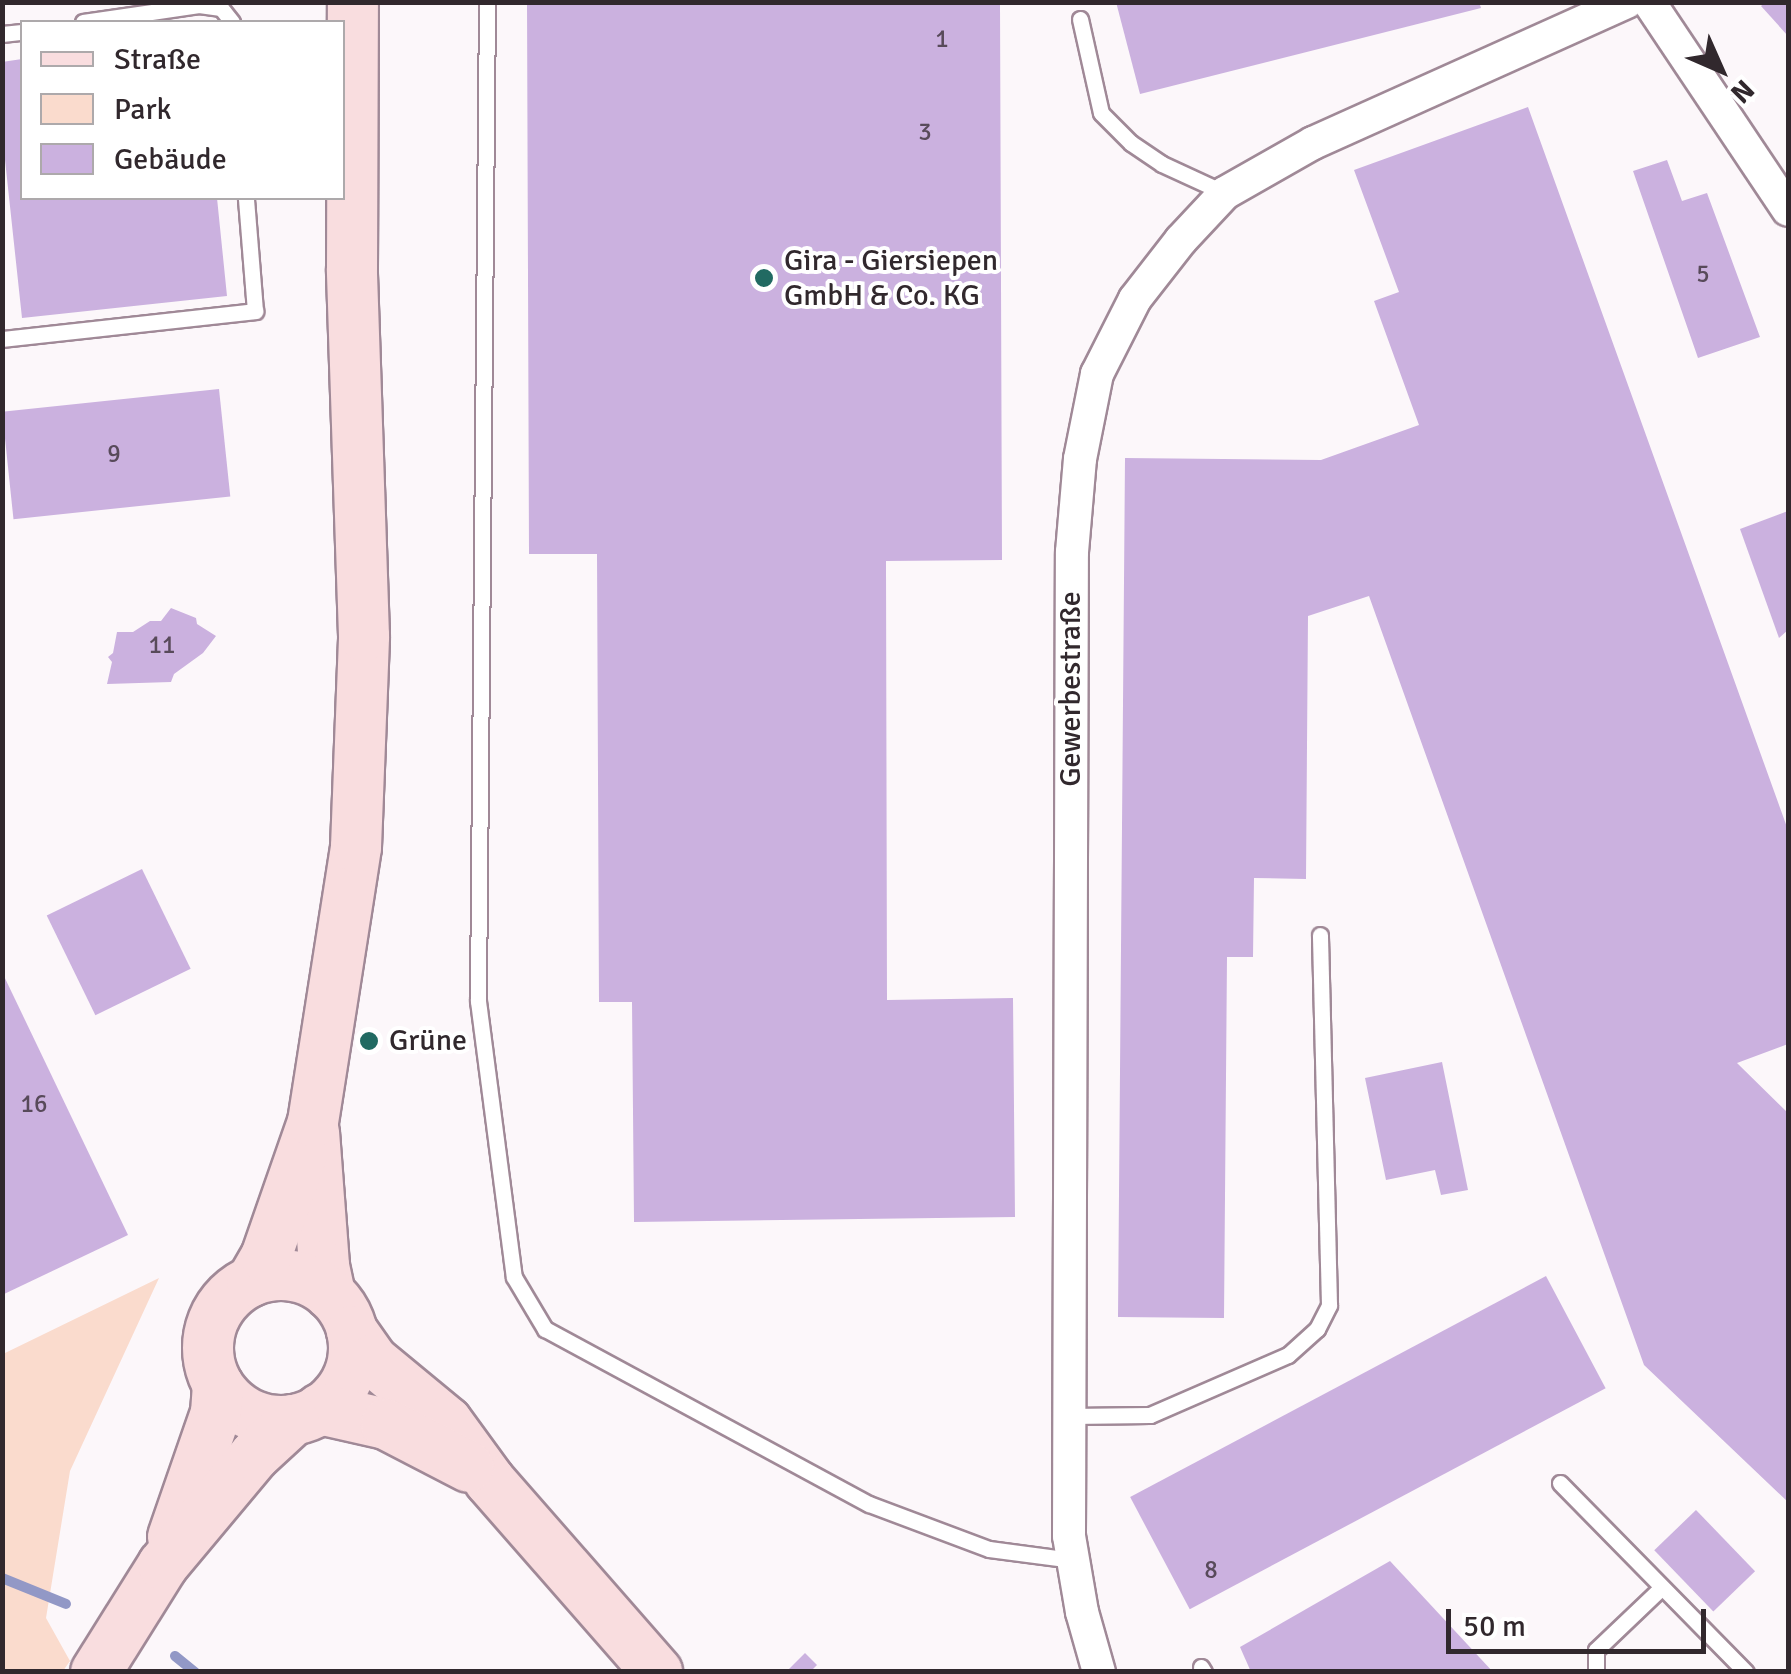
<!DOCTYPE html>
<html>
<head>
<meta charset="utf-8">
<style>
  body { margin:0 }
  #map { position:relative; width:1791px; height:1674px; overflow:hidden; background:#fcf7fa; font-family:Signika,sans-serif }
  div>[style] { position:absolute }
  .green>* { inset:0; background:#fadbcd }
  .stream>* { height:10px; margin:-5px; padding:0 5px; transform-origin:5px; border-radius:5px; background:#9298c6 }
  .building>* { inset:0; background:#cbb1df; transform-origin:0 0 }
  .roads { filter:drop-shadow(2px 0 #a08997) drop-shadow(-2px 0 #a08997) drop-shadow(0 2px #a08997) drop-shadow(0 -2px #a08997) }
  .lane>* { height:15px; margin:-7.5px; padding:0 7.5px; transform-origin:7.5px; border-radius:7.5px; background:#fff }
  .street>* { height:32px; margin:-16px; padding:0 16px; transform-origin:16px; border-radius:16px; background:#fff }
  .primary>* { height:50px; margin:-25px; padding:0 25px; transform-origin:25px; border-radius:25px; background:#f9dddf }
  .primary>.ring { margin:-25px; padding:0; box-sizing:content-box; background:none; border:50px solid #f9dddf; border-radius:50% }
  .dots>* { width:28px; height:28px; translate:-50% -50%; box-sizing:border-box; border:5px solid #fff; border-radius:50% }
  span { translate:-50% -50%; white-space:nowrap; text-align:center; line-height:1.15; -webkit-text-stroke:8px #fff; paint-order:stroke }
  .number-label { font-size:25px; color:#584a5a }
  .number-label span { -webkit-text-stroke-width:0 }
  .poi-label { font-size:30px; color:#31282d }
  .left { translate:0 -50%; text-align:left }
  .street-label { font-size:30px; color:#31282d }
  .frame { position:absolute; inset:0; border:5px solid #31282d; pointer-events:none }
  .legend { position:absolute; left:20px; top:20px; width:325px; height:180px; box-sizing:border-box; background:#fff; border:2px solid #ada9ab; margin:0; padding:12px 18px; list-style:none; font-size:30px; color:#31282d }
  .legend li { display:flex; align-items:center; gap:20px; height:50px }
  .legend b { width:50px; border:2px solid #ada9ab }
  .north { position:absolute; left:1671px; top:20px; width:100px; height:100px; -webkit-text-stroke:8px #fff; paint-order:stroke; rotate:135deg; font-size:28px; font-weight:700; line-height:40px; text-align:center; color:#31282d }
  .north::after { content:''; display:block; margin:auto; width:35px; height:45px; background:#31282d; clip-path:polygon(50% 0,100% 100%,50% 72%,0 100%) }
  .scale { position:absolute; left:1446px; top:1609px; width:260px; height:45px; box-sizing:border-box; border:5px solid #31282d; border-top:0; padding-left:12px; font-size:30px; line-height:35px; white-space:nowrap; color:#31282d; -webkit-text-stroke:8px #fff; paint-order:stroke }
</style>
</head>
<body>
<div id="map">
  <div class="green">
    <div style="clip-path:polygon(159px 1278px,70px 1471px,46px 1618px,70px 1661px,63px 1671px,3px 1671px,3px 1354px)"></div>
  </div>
  <div class="stream">
    <div style="left:2px;top:1578px;width:69px;rotate:22.1deg"></div>
    <div style="left:175px;top:1656px;width:26px;rotate:39deg"></div>
  </div>
  <div class="building">
    <div style="clip-path:polygon(527px 2px,1000px 2px,1002px 560px,886px 561px,887px 1000px,1013px 998px,1015px 1217px,634px 1222px,632px 1002px,599px 1002px,597px 554px,529px 554px)"></div>
    <div style="clip-path:polygon(1116px 2px,1479px 2px,1481px 8px,1140px 94px)"></div>
    <div style="clip-path:polygon(1766px 2px,1788px 2px,1788px 36px,1761px 6px)"></div>
    <div style="clip-path:polygon(22px 59px,22px 198px,217px 198px,227px 296px,22px 318px,2px 132px,2px 62px)"></div>
    <div style="clip-path:polygon(1528px 107px,1788px 830px,1788px 1044px,1737px 1063px,1788px 1113px,1788px 1502px,1644px 1365px,1369px 596px,1308px 616px,1306px 879px,1254px 878px,1253px 957px,1227px 957px,1224px 1318px,1118px 1317px,1125px 458px,1321px 460px,1419px 425px,1374px 301px,1399px 292px,1354px 170px)"></div>
    <div style="clip-path:polygon(1667px 160px,1682px 201px,1707px 193px,1760px 337px,1698px 358px,1633px 171px)"></div>
    <div style="left:219px;top:389px;width:108px;height:218px;rotate:84deg"></div>
    <div style="clip-path:polygon(1788px 511px,1788px 630px,1779px 638px,1740px 529px)"></div>
    <div style="clip-path:polygon(171px 608px,196px 618px,197px 624px,216px 636px,203px 653px,174px 674px,171px 682px,107px 684px,112px 662px,108px 657px,113px 653px,117px 632px,133px 632px,150px 621px,161px 621px)"></div>
    <div style="left:142px;top:869px;width:111px;height:106px;rotate:64deg"></div>
    <div style="clip-path:polygon(2px 972px,128px 1235px,2px 1295px)"></div>
    <div style="clip-path:polygon(1442px 1062px,1468px 1190px,1441px 1195px,1435px 1170px,1386px 1180px,1365px 1078px)"></div>
    <div style="left:1546px;top:1276px;width:127px;height:471px;rotate:62deg"></div>
    <div style="left:1696px;top:1510px;width:85px;height:58px;rotate:46deg"></div>
    <div style="clip-path:polygon(1390px 1561px,1493px 1672px,1251px 1672px,1240px 1647px)"></div>
    <div style="clip-path:polygon(805px 1653px,817px 1665px,810px 1672px,786px 1672px)"></div>
  </div>
  <div class="roads">
    <div class="lane">
      <div style="left:487px;top:2px;width:999px;rotate:90.52deg"></div>
      <div style="left:478px;top:1001px;width:278px;rotate:82.6deg"></div>
      <div style="left:514px;top:1277px;width:61px;rotate:59.2deg"></div>
      <div style="left:545px;top:1329px;width:368px;rotate:28.4deg"></div>
      <div style="left:869px;top:1504px;width:128px;rotate:20.6deg"></div>
      <div style="left:989px;top:1549px;width:85px;rotate:7.5deg"></div>
      <div style="left:1080px;top:19px;width:96px;rotate:77.4deg"></div>
      <div style="left:1101px;top:113px;width:42px;rotate:45deg"></div>
      <div style="left:1131px;top:143px;width:37px;rotate:34deg"></div>
      <div style="left:1162px;top:164px;width:69px;rotate:24.7deg"></div>
      <div style="left:83px;top:22px;width:117px;rotate:-8.3deg"></div>
      <div style="left:199px;top:5px;width:22px;rotate:8deg"></div>
      <div style="left:221px;top:8px;width:18px;rotate:52deg"></div>
      <div style="left:2px;top:34px;width:20px;rotate:-6deg"></div>
      <div style="left:2px;top:339px;width:255px;rotate:-6.3deg"></div>
      <div style="left:255px;top:311px;width:113px;rotate:-94.6deg"></div>
      <div style="left:1070px;top:1416px;width:80px;rotate:-0.7deg"></div>
      <div style="left:1150px;top:1415px;width:150px;rotate:-23.5deg"></div>
      <div style="left:1288px;top:1355px;width:39px;rotate:-42deg"></div>
      <div style="left:1317px;top:1329px;width:27px;rotate:-63deg"></div>
      <div style="left:1329px;top:1305px;width:370px;rotate:-91.4deg"></div>
      <div style="left:1560px;top:1483px;width:265px;rotate:45.5deg"></div>
      <div style="left:1201px;top:1667px;width:6px;rotate:59deg"></div>
      <div style="left:1596px;top:1672px;width:22px;rotate:-90deg"></div>
      <div style="left:1596px;top:1650px;width:90px;rotate:-43.6deg"></div>
    </div>
    <div class="street">
      <div style="left:1649px;top:2px;width:250px;rotate:56.2deg"></div>
      <div style="left:1099px;top:1672px;width:62px;rotate:-105.8deg"></div>
      <div style="left:1082px;top:1612px;width:77px;rotate:-99.7deg"></div>
      <div style="left:1069px;top:1536px;width:984px;rotate:-89.83deg"></div>
      <div style="left:1072px;top:552px;width:93px;rotate:-85.1deg"></div>
      <div style="left:1080px;top:459px;width:87px;rotate:-78.7deg"></div>
      <div style="left:1097px;top:374px;width:84px;rotate:-63.1deg"></div>
      <div style="left:1135px;top:299px;width:75px;rotate:-52.1deg"></div>
      <div style="left:1181px;top:240px;width:64px;rotate:-46.9deg"></div>
      <div style="left:1225px;top:193px;width:101px;rotate:-29.6deg"></div>
      <div style="left:1313px;top:143px;width:344px;rotate:-24.2deg"></div>
    </div>
    <div class="primary">
      <div style="left:314px;top:1132px;width:134px;rotate:85.7deg"></div>
      <div style="left:324px;top:1266px;width:29px;rotate:78deg"></div>
      <div class="ring" style="left:208px;top:1275px;width:96px;height:96px"></div>
      <div style="left:252px;top:1281px;width:28px;rotate:-60deg"></div>
      <div style="left:266px;top:1257px;width:143px;rotate:-70.8deg"></div>
      <div style="left:313px;top:1122px;width:278px;rotate:-81.1deg"></div>
      <div style="left:356px;top:847px;width:211px;rotate:-87.8deg"></div>
      <div style="left:364px;top:636px;width:367px;rotate:-91.9deg"></div>
      <div style="left:352px;top:269px;width:267px;rotate:-89.8deg"></div>
      <div style="left:352px;top:1331px;width:35px;rotate:55deg"></div>
      <div style="left:372px;top:1360px;width:97px;rotate:39.6deg"></div>
      <div style="left:447px;top:1422px;width:73px;rotate:53.9deg"></div>
      <div style="left:490px;top:1481px;width:254px;rotate:48.8deg"></div>
      <div style="left:320px;top:1409px;width:68px;rotate:12.8deg"></div>
      <div style="left:386px;top:1424px;width:93px;rotate:27.4deg"></div>
      <div style="left:173px;top:1537px;width:131px;rotate:-70.9deg"></div>
      <div style="left:216px;top:1413px;width:28px;rotate:-86deg"></div>
      <div style="left:96px;top:1672px;width:126px;rotate:-57.9deg"></div>
      <div style="left:163px;top:1565px;width:143px;rotate:-50.1deg"></div>
      <div style="left:255px;top:1455px;width:52px;rotate:-42.6deg"></div>
    </div>
  </div>
  <div class="dots">
    <div style="left:764px;top:278px;background:#216a62"></div>
    <div style="left:369px;top:1041px;background:#216a62"></div>
  </div>
  <div class="number-label">
    <span style="left:942px;top:39px">1</span>
    <span style="left:925px;top:132px">3</span>
    <span style="left:1703px;top:274px">5</span>
    <span style="left:114px;top:454px">9</span>
    <span style="left:162px;top:645px">11</span>
    <span style="left:34px;top:1104px">16</span>
    <span style="left:1211px;top:1570px">8</span>
  </div>
  <div class="poi-label">
    <span class="left" style="left:784px;top:278px">Gira - Giersiepen<br>GmbH &amp; Co. KG</span>
    <span class="left" style="left:389px;top:1041px">Grüne</span>
  </div>
  <div class="street-label">
    <span style="left:1071px;top:689px;rotate:-90deg">Gewerbestraße</span>
  </div>
  <div class="frame"></div>
  <ul class="legend">
  <li><b style="height:12px;background:#f9dddf"></b>Straße</li>
  <li><b style="height:28px;background:#fadbcd"></b>Park</li>
  <li><b style="height:28px;background:#cbb1df"></b>Gebäude</li>
  </ul>
  <div class="north">N</div>
  <div class="scale">50 m</div>
</div>
</body>
</html>
